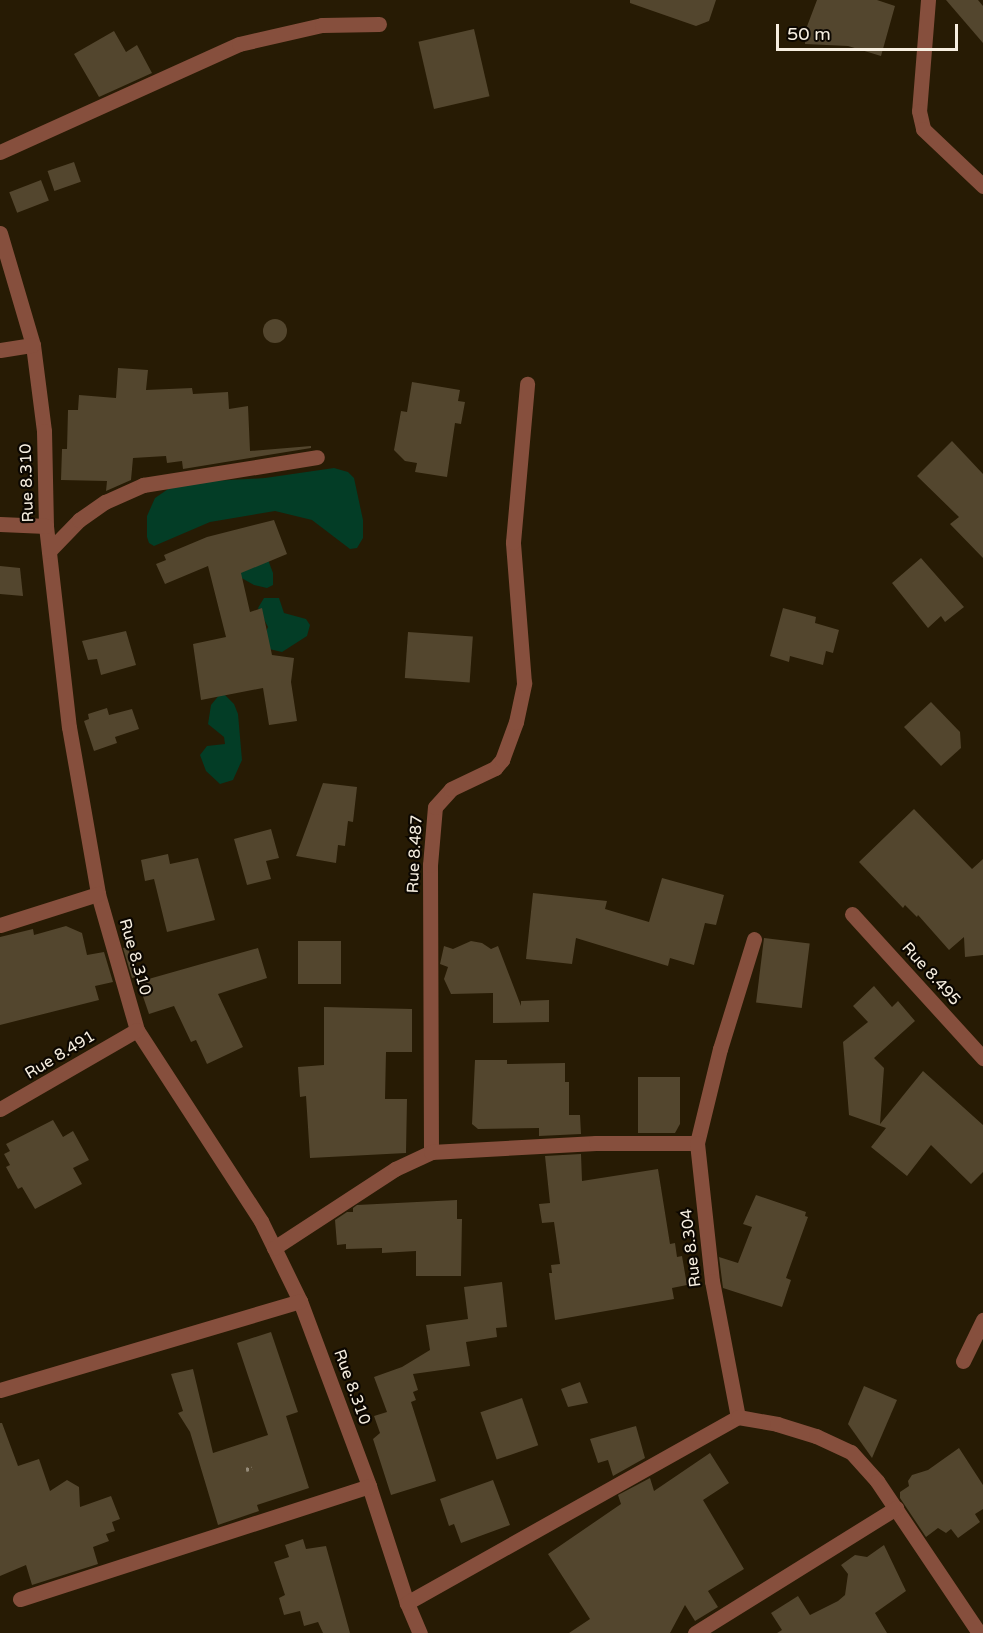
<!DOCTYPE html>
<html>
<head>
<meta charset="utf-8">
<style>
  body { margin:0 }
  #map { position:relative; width:983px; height:1633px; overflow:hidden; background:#271b04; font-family:"Varela Round",sans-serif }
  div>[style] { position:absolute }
  .green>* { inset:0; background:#033d26 }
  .building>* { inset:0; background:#53462e; transform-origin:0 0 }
  .round { border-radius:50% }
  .path>* { height:4px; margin-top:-2px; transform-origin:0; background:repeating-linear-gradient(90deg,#958b79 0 3px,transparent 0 6px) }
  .minor>* { height:15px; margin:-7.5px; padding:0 7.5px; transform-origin:7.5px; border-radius:7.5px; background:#864f3d }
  span { translate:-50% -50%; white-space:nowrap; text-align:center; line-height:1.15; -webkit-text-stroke:4.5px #0c0701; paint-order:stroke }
  .street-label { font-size:16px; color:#f7efe1 }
  .scale { position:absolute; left:776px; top:24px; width:182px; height:27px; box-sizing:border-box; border:3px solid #f7efe1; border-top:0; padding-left:8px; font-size:18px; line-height:21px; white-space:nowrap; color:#f7efe1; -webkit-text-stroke:4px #0c0701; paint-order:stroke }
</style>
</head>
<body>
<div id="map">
  <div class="green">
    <div style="clip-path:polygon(334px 468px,348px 472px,354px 478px,363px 520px,363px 538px,357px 548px,350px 549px,312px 520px,275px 511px,210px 522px,154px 546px,149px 543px,147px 537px,147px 516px,155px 498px,177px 483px,265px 478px)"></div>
    <div style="clip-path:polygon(267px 557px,273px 573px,273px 585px,267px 588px,254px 585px,238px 576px,243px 558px)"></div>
    <div style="clip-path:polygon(264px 598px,279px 598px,284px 613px,306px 619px,310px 625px,307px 636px,282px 652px,265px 648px,262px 641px,268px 627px,258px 608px)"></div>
    <div style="clip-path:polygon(220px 694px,225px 695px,234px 704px,238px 714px,242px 760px,233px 780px,220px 784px,206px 771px,200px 755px,207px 746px,225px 744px,224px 737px,208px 724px,211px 705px)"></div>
  </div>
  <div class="building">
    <div style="clip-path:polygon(630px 0,716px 0,709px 21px,696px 26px,630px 3px)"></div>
    <div style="clip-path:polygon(817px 0,877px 0,895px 6px,881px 56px,848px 46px,805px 44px,806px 29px)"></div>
    <div style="clip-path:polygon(946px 0,978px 0,983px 6px,983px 43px)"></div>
    <div style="left:474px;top:29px;width:69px;height:57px;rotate:77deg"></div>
    <div style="clip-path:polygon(114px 31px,126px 52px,137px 45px,152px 73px,99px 97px,74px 54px)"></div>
    <div style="left:74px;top:162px;width:21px;height:28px;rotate:71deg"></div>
    <div style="left:41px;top:180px;width:22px;height:34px;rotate:69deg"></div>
    <div class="round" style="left:263px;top:319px;width:24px;height:24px"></div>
    <div style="clip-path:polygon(118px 368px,148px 370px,146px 390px,192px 388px,193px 394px,228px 392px,229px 409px,248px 406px,250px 451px,311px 446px,311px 448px,183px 469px,182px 461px,167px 463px,166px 456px,133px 458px,131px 480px,106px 491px,107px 481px,61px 480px,62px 449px,67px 449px,68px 410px,78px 410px,79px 395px,116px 398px)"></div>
    <div style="clip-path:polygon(412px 382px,460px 390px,458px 401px,465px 402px,461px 424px,455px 423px,447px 477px,415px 472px,417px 463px,405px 461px,394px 450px,401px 411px,407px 412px)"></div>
    <div style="clip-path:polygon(952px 441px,983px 474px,983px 558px,950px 524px,959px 517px,917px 476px)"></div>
    <div style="clip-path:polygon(274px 520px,287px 554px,241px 573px,250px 612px,262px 608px,272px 655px,294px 658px,291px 682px,297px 721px,269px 725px,263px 688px,201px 700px,193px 644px,226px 637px,208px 566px,165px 584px,156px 564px,166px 560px,164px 555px,207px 537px)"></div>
    <div style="clip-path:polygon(921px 558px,964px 607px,945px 622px,941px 616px,928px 628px,892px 583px)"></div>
    <div style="clip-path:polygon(0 566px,20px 568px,23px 596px,0 594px)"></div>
    <div style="clip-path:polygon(783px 608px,816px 617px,815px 623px,839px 630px,833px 653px,826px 651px,823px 665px,790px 656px,789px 662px,770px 656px)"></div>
    <div style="clip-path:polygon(126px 631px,136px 665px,101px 675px,97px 659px,88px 660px,82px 641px)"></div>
    <div style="left:408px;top:632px;width:65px;height:46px;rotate:4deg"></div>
    <div style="clip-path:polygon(931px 702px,960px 732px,961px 748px,941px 766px,904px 727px)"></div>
    <div style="clip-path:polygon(107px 708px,109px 715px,132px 709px,139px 729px,115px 737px,117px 743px,94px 751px,84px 721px,89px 719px,88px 714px)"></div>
    <div style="clip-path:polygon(323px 783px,357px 787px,353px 822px,348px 821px,345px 846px,338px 845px,336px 863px,296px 856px)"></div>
    <div style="clip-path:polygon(914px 809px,972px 869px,983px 859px,983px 955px,965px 957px,964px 937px,949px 950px,918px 915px,917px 917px,905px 905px,903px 908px,859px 862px)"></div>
    <div style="clip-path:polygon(271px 829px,279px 858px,266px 861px,271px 879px,247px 885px,234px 839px)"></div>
    <div style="clip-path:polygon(168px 854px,170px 864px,198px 858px,215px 920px,167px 932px,154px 879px,145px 881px,141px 860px)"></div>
    <div style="clip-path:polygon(662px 878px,724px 895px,716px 925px,705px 923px,694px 965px,670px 958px,668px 966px,576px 938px,572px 964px,526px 959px,533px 893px,607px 901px,605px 909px,649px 922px)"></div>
    <div style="clip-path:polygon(66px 926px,82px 933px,87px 955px,104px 952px,113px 982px,95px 986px,99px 1000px,0 1025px,0 937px,33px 929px,34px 935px)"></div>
    <div style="left:764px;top:938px;width:46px;height:65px;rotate:7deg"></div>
    <div style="left:298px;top:941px;width:43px;height:43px"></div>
    <div style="clip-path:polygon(471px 941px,482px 943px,491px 949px,498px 946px,521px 1006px,521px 1001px,549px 1000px,549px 1022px,493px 1023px,493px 993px,451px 994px,444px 979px,448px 967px,440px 964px,444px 946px,453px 949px)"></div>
    <div style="clip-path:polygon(128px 947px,136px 977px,132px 978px,123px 948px)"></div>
    <div style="clip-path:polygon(258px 948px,267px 978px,218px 994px,243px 1047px,207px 1064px,196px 1040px,191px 1042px,174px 1006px,149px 1014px,138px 982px)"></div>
    <div style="clip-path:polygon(874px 986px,892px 1007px,898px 1001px,915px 1021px,874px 1058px,884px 1068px,880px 1124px,923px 1071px,983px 1125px,983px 1172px,971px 1184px,931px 1145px,907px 1176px,871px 1147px,886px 1128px,849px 1115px,843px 1042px,868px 1022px,853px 1006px)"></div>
    <div style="clip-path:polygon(324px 1007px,412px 1009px,412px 1052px,386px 1052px,385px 1099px,407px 1099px,406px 1153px,310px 1158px,306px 1096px,300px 1097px,298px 1067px,324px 1065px)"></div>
    <div style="clip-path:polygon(475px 1060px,507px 1060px,507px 1064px,565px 1063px,565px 1082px,569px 1082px,569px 1115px,580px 1115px,581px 1134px,539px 1136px,539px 1128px,478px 1129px,472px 1124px)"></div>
    <div style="clip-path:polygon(638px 1077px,680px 1077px,680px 1124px,675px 1133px,638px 1133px)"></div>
    <div style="clip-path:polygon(53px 1120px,63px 1137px,73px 1131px,89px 1160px,73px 1168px,82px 1184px,35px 1209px,22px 1187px,18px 1189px,6px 1167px,10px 1165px,4px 1154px,10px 1151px,6px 1144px)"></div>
    <div style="clip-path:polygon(581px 1154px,582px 1181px,658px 1169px,670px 1244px,675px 1243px,677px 1257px,682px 1256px,687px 1285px,672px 1288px,674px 1299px,555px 1320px,549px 1273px,552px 1273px,551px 1265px,560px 1264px,554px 1222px,542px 1223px,539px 1204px,550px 1203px,545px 1156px)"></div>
    <div style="clip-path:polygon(756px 1195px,806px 1212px,805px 1216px,808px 1217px,786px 1278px,791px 1280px,782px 1307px,723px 1288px,719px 1257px,738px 1263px,752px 1227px,743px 1224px)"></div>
    <div style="clip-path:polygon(457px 1200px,457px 1219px,462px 1219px,461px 1276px,416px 1276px,416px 1251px,382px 1253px,382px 1248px,346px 1249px,346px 1244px,337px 1245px,335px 1220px,347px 1212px,353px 1212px,353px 1208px,357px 1205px)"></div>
    <div style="clip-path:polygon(502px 1282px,507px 1327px,496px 1328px,497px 1337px,466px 1342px,470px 1366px,413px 1374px,418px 1390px,413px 1392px,416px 1400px,411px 1402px,436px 1481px,391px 1495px,373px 1439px,380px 1433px,374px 1416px,387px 1412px,374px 1377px,402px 1367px,430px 1350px,426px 1325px,468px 1319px,464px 1287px)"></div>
    <div style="clip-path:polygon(271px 1332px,298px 1412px,286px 1416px,309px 1488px,257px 1505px,259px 1511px,218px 1525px,190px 1432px,178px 1413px,183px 1411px,171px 1374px,193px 1369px,213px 1453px,268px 1435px,237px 1343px)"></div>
    <div style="clip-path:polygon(580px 1382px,588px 1403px,568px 1407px,561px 1389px)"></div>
    <div style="clip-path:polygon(864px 1386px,897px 1400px,872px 1458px,848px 1424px)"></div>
    <div style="left:522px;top:1398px;width:50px;height:44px;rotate:71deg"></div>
    <div style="clip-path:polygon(0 1423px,2px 1423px,18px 1466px,39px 1459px,50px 1491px,67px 1480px,79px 1487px,80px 1507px,111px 1496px,120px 1519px,112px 1522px,115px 1531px,106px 1534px,109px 1541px,93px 1547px,98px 1564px,32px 1585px,26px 1565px,0 1576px)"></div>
    <div style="clip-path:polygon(636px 1426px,645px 1458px,613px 1476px,608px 1460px,598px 1463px,590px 1439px)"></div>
    <div style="clip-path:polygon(959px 1448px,983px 1485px,983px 1509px,975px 1514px,980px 1522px,958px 1538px,951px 1529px,946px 1533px,938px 1528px,926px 1537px,900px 1498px,900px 1492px,909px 1486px,908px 1481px,912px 1475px,928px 1470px)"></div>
    <div style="clip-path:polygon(710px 1453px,729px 1483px,703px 1500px,744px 1569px,708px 1591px,718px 1607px,695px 1621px,685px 1605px,670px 1633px,569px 1633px,590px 1619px,548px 1554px,621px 1504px,618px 1495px,650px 1478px,654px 1491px)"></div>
    <div style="clip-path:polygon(493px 1480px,510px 1525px,461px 1543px,454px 1524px,449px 1526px,440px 1499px)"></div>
    <div style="clip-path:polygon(303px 1539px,306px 1549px,326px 1546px,350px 1633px,323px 1633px,318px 1622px,304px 1626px,300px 1611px,284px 1615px,279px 1598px,285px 1595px,274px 1562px,289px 1557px,285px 1545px)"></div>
    <div style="clip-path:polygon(884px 1545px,906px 1591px,875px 1613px,887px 1633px,777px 1633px,782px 1630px,771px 1613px,798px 1596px,810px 1615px,838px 1601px,845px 1595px,848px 1574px,841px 1565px,855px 1555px,867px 1557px)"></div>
  </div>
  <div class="path">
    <div style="left:246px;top:1470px;width:6px;rotate:-18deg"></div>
  </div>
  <div class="minor">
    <div style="left:928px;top:0;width:111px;rotate:94.6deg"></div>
    <div style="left:919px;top:111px;width:18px;rotate:77deg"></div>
    <div style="left:923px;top:129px;width:83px;rotate:43.5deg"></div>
    <div style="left:0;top:152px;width:262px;rotate:-24.3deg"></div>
    <div style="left:239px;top:44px;width:85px;rotate:-12.9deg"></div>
    <div style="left:322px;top:25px;width:57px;rotate:-1deg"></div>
    <div style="left:0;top:233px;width:117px;rotate:73.6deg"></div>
    <div style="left:33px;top:345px;width:87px;rotate:82.7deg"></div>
    <div style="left:44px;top:431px;width:95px;rotate:88.8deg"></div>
    <div style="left:46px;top:526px;width:202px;rotate:83.5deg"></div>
    <div style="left:69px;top:727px;width:169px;rotate:80.1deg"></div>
    <div style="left:98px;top:894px;width:141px;rotate:74deg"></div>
    <div style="left:137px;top:1030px;width:228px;rotate:57deg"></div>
    <div style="left:261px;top:1221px;width:89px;rotate:64deg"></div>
    <div style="left:300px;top:1301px;width:197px;rotate:69.5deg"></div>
    <div style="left:369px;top:1486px;width:123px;rotate:72deg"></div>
    <div style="left:407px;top:1603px;width:33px;rotate:67deg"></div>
    <div style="left:0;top:350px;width:33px;rotate:-9deg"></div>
    <div style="left:0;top:524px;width:46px;rotate:2.5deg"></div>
    <div style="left:49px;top:551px;width:43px;rotate:-45.9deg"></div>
    <div style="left:79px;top:520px;width:32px;rotate:-35deg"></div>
    <div style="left:105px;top:502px;width:42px;rotate:-24.1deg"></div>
    <div style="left:143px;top:485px;width:176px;rotate:-9.1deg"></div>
    <div style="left:852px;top:914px;width:195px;rotate:47.7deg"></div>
    <div style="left:0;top:925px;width:103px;rotate:-17.6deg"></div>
    <div style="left:0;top:1109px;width:158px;rotate:-30deg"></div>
    <div style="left:697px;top:1143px;width:97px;rotate:-76.3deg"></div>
    <div style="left:720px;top:1049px;width:115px;rotate:-72.8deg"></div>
    <div style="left:431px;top:1152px;width:287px;rotate:-90.2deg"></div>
    <div style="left:430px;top:865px;width:58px;rotate:-85.1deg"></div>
    <div style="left:435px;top:807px;width:24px;rotate:-48deg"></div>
    <div style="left:451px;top:789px;width:49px;rotate:-25.5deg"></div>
    <div style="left:495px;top:768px;width:11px;rotate:-49deg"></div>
    <div style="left:502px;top:760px;width:40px;rotate:-69.8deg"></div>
    <div style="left:516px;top:722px;width:40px;rotate:-78deg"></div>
    <div style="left:524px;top:683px;width:141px;rotate:-94.5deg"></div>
    <div style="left:513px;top:542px;width:159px;rotate:-84.9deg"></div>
    <div style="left:274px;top:1248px;width:145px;rotate:-33.1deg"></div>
    <div style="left:395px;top:1169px;width:40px;rotate:-25deg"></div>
    <div style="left:431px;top:1152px;width:165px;rotate:-3.1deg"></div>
    <div style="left:596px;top:1143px;width:101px"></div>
    <div style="left:697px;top:1143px;width:139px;rotate:83.8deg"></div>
    <div style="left:712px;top:1281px;width:138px;rotate:79.2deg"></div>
    <div style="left:738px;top:1417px;width:380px;rotate:150.7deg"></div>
    <div style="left:963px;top:1361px;width:46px;rotate:-64deg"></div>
    <div style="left:0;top:1390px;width:313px;rotate:-16.5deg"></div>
    <div style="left:738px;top:1417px;width:40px;rotate:10deg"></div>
    <div style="left:777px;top:1424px;width:41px;rotate:17.1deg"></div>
    <div style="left:816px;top:1436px;width:38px;rotate:25deg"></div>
    <div style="left:851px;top:1452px;width:39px;rotate:48deg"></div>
    <div style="left:877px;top:1481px;width:183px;rotate:56.1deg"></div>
    <div style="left:20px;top:1599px;width:367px;rotate:-17.9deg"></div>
    <div style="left:695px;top:1633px;width:237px;rotate:-31.9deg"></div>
  </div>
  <div class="street-label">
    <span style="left:27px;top:483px;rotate:-92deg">Rue 8.310</span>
    <span style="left:415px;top:854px;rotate:-87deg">Rue 8.487</span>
    <span style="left:135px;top:957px;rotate:74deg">Rue 8.310</span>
    <span style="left:931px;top:974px;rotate:48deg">Rue 8.495</span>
    <span style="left:60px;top:1055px;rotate:-31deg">Rue 8.491</span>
    <span style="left:691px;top:1248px;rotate:-97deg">Rue 8.304</span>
    <span style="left:352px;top:1387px;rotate:70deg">Rue 8.310</span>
  </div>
  <div class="scale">50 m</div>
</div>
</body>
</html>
